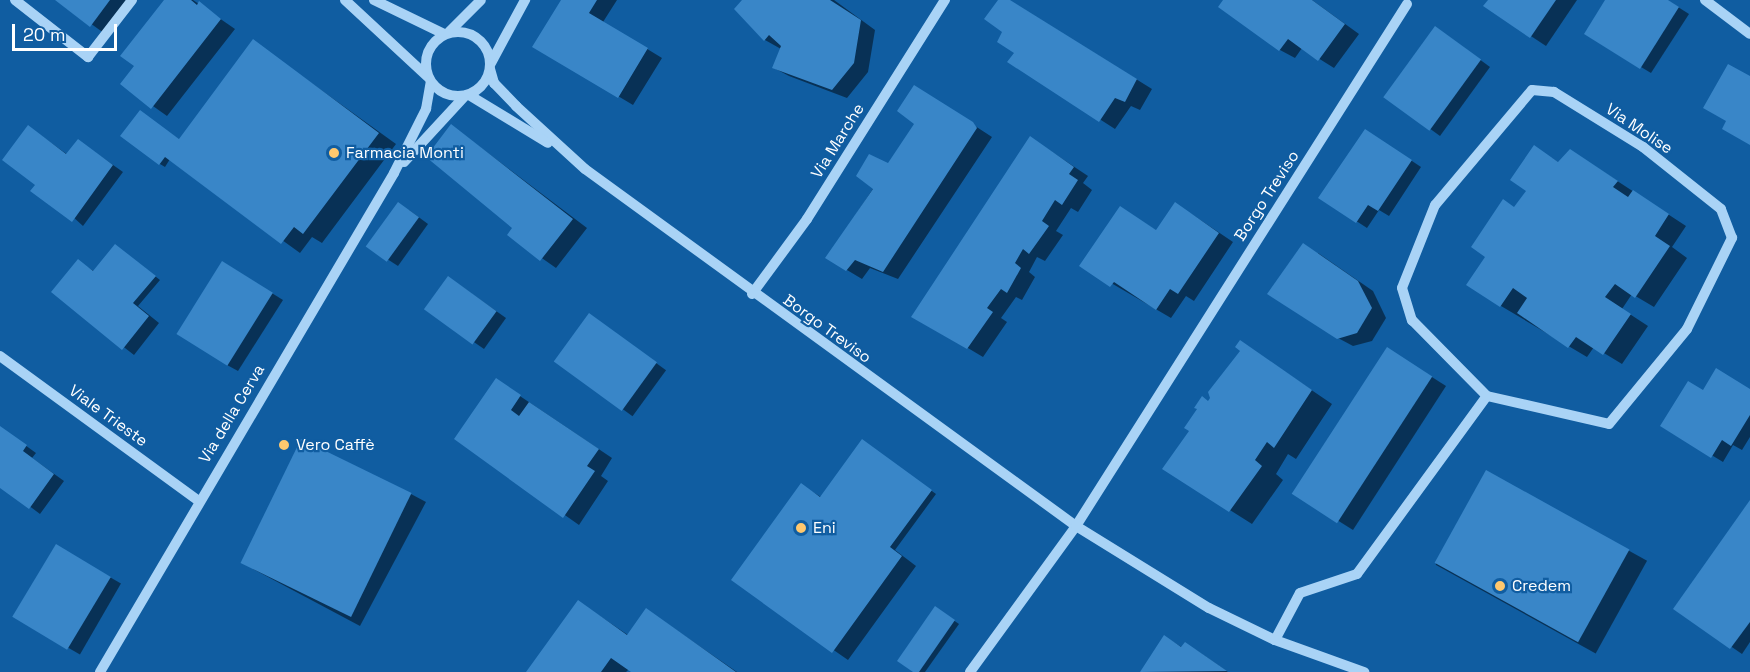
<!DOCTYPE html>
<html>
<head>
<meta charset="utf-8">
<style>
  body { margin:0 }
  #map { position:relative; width:1750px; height:672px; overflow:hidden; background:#105da1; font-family:"Space Grotesk",sans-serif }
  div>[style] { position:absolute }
  .shadow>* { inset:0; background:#0007; transform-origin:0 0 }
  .building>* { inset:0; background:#3986c8; transform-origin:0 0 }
  .minor>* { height:10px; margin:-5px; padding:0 5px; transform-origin:5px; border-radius:5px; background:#a9d3f6 }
  .minor>.ring { margin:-5px; padding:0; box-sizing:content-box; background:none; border:10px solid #a9d3f6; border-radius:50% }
  .dots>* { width:16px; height:16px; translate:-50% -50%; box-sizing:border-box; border:3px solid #105da1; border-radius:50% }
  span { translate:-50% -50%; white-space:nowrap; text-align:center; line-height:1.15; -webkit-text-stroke:4.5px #105da1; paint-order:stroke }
  .street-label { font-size:16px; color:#fff }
  .poi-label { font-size:16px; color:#fff }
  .left { translate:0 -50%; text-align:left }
  .scale { position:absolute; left:12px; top:24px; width:105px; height:27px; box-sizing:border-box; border:3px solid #fff; border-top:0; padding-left:8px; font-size:18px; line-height:21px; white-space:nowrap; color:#fff; -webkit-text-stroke:4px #105da1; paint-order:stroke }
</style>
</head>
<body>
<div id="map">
  <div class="shadow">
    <div style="clip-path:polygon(58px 0,137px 0,108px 36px)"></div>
    <div style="clip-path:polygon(166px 0,193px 0,235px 29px,167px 116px,122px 84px,136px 66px)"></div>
    <div style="clip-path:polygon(562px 0,617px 0,603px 22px,662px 58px,633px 105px,534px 46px)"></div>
    <div style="clip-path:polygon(744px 0,834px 0,875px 30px,868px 72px,847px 98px,789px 76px,774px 68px,781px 49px,765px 40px,736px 9px)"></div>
    <div style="clip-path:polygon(1000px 0,1017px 5px,1152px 89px,1140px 110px,1131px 106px,1115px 129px,1009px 61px,1016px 53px,1004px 31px)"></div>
    <div style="clip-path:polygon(1225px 0,1312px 0,1359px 34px,1334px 68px,1302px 48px,1295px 58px,1280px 50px)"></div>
    <div style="clip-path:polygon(1490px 0,1577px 0,1546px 46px,1485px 6px)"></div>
    <div style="clip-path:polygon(1607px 0,1667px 0,1689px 14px,1651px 73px,1641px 67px)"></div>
    <div style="clip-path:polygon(1445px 34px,1490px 67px,1440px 136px,1385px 96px)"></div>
    <div style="clip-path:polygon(253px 41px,396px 144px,322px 243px,312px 237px,300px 253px,170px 159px,165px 167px,160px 164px,140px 112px,180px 140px)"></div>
    <div style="clip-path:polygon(929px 96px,992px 137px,898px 279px,870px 268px,862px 279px,827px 258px,916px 124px)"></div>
    <div style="clip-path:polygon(452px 126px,587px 228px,556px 268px,509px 235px,514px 228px)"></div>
    <div style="clip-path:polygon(29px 127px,68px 155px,79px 141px,123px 172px,83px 226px,37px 184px)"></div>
    <div style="clip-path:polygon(1376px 137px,1421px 167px,1389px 216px,1379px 210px,1367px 228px,1321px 198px)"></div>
    <div style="clip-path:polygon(1031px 138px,1088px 176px,1083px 183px,1092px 190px,1078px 212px,1071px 208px,1056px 231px,1063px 235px,1045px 261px,1037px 257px,1029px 272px,1035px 277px,1022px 300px,1016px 297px,1001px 318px,1007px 322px,983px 357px,914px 316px)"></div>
    <div style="clip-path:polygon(1570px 150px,1686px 226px,1672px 247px,1687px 258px,1654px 307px,1632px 294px,1622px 309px,1648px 326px,1622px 364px,1594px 347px,1587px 357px,1501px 306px,1516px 208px,1552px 158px,1559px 163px)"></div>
    <div style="clip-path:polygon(1121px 208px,1157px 231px,1190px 213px,1233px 242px,1194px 301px,1186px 296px,1171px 318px,1082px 266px)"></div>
    <div style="clip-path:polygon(409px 210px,428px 224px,398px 266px,367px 246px)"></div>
    <div style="clip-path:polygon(120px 249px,160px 280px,138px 306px,159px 323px,134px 355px,53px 292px,78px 261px,95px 272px)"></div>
    <div style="clip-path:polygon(1318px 253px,1373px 291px,1386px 318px,1372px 341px,1353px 346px,1338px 338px)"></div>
    <div style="clip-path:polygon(233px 269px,283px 300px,238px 371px,227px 365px)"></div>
    <div style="clip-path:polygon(458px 284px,506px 318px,484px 349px,426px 309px)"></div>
    <div style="left:590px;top:315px;width:94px;height:57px;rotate:36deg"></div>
    <div style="clip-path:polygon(1241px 342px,1332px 404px,1296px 459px,1288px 454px,1276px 474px,1283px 480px,1252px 524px,1165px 469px,1242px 351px)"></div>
    <div style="clip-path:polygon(1402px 358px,1446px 386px,1353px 530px,1294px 493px)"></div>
    <div style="clip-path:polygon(496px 380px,612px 458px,601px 476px,608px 481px,579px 525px,457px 439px)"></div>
    <div style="clip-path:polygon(1750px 390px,1750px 437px,1742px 450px,1733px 445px,1723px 462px,1662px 425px,1704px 392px)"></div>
    <div style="clip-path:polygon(0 427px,36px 453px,32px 458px,64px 481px,40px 514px,0 484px)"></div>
    <div style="clip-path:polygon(867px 444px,936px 494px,895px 550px,916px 566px,848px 660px,733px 580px,801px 485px,821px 497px)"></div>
    <div style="left:1487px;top:472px;width:183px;height:106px;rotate:29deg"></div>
    <div style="clip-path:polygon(411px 494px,426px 502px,360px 626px,253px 569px)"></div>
    <div style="clip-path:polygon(1750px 502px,1750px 642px,1742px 654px,1675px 608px)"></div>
    <div style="left:56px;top:546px;width:75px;height:82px;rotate:30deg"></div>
    <div style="clip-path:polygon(579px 602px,628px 635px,647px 610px,737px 672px,634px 672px,629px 669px,626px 672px,528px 672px)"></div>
    <div style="clip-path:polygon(940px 611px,959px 624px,925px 672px,916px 672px)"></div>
    <div style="clip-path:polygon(1165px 637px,1183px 648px,1196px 650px,1228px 672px,1141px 672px)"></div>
  </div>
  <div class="building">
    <div style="clip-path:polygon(55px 0,110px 0,90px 27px)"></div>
    <div style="clip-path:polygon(164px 0,191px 0,197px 5px,199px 1px,221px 19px,151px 109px,120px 84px,134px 66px,120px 56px)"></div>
    <div style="clip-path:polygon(561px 0,597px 0,589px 13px,648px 48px,618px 98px,532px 47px)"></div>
    <div style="clip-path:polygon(742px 0,830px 0,861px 20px,854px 63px,832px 90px,772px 68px,781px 46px,769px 35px,764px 41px,734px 9px)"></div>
    <div style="clip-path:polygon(998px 0,1010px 0,1137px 79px,1125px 102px,1115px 98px,1099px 122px,1007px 62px,1014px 53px,997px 42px,1002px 32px,984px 19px)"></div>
    <div style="clip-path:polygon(1223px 0,1312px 0,1345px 24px,1318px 61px,1288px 39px,1279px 51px,1218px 7px)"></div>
    <div style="clip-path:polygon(1488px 0,1556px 0,1530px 38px,1483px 6px)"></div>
    <div style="clip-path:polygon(1605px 0,1668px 0,1679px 7px,1640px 69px,1584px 34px)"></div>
    <div style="left:1435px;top:26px;width:57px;height:88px;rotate:36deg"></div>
    <div style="clip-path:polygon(253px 39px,379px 133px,303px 234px,294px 227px,281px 244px,165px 157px,159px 165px,120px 136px,140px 110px,179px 139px)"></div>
    <div style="clip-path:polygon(1728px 64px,1750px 76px,1750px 145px,1722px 129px,1726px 121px,1703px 108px)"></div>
    <div style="clip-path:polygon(914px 85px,973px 122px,977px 128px,883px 272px,855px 260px,846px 271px,825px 258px,873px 189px,856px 176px,869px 154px,888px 163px,914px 124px,897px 111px)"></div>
    <div style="clip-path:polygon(451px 124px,573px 219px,540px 261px,507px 235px,512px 228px,426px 157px)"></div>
    <div style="clip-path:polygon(28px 125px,66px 154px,78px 139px,113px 165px,72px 222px,30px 191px,35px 185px,2px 160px)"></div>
    <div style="clip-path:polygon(1365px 129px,1412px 160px,1378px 211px,1368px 205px,1356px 223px,1318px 198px)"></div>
    <div style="clip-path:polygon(1030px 136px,1074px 167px,1069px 174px,1078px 180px,1062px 205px,1055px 200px,1042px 221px,1049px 226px,1029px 254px,1023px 249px,1015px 263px,1021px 268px,1007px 293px,1001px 289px,987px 308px,993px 312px,967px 349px,911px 317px)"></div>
    <div style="clip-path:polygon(1534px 145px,1558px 162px,1570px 149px,1618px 181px,1613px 187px,1628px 197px,1633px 190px,1669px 214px,1655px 236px,1670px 246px,1635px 298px,1615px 284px,1605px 297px,1631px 314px,1603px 355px,1576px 337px,1568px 348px,1517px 313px,1527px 298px,1513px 288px,1500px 307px,1466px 285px,1485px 257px,1471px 247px,1503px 199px,1514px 207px,1526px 191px,1510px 180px)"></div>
    <div style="left:398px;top:202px;width:26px;height:55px;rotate:36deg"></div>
    <div style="clip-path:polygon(1175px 202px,1219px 233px,1178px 294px,1170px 289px,1156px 310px,1114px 282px,1110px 287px,1079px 266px,1120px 206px,1156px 230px)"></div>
    <div style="clip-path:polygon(1303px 243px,1358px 281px,1372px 308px,1357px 333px,1337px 339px,1267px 294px)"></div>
    <div style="clip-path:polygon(115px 244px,156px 276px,133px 303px,149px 316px,122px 350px,51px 292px,78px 259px,93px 271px)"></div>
    <div style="left:222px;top:261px;width:60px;height:86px;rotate:32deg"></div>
    <div style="left:448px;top:276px;width:60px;height:41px;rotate:36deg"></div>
    <div style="left:589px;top:313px;width:84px;height:60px;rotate:36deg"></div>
    <div style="clip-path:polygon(1240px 340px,1312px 390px,1274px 448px,1267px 442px,1255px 460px,1262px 466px,1229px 512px,1162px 469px,1189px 431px,1184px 428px,1197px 409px,1194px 408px,1202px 396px,1208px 401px,1210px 398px,1208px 392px,1240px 351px,1235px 347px)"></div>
    <div style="left:1387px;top:347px;width:54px;height:175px;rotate:33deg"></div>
    <div style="clip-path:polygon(1716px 368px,1750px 389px,1750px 415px,1731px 446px,1722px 440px,1711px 458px,1660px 426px,1688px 381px,1703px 390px)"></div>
    <div style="clip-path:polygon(496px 378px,521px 395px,511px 410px,519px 416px,529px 402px,599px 449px,587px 466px,595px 471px,563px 518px,454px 439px)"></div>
    <div style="clip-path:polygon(0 426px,27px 445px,23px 451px,54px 474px,29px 509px,0 488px)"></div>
    <div style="left:301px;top:439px;width:123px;height:138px;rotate:26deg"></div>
    <div style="clip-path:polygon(862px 439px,932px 490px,890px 547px,902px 556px,832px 653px,731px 580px,801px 483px,820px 497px)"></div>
    <div style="left:1486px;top:470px;width:164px;height:106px;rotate:29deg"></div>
    <div style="clip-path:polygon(1750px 500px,1750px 622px,1730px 649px,1673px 609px)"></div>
    <div style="left:56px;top:544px;width:64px;height:85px;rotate:31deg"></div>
    <div style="clip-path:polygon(578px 600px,627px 635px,646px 608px,736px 672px,631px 672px,611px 658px,601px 672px,526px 672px)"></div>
    <div style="clip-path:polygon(935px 606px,955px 620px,919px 672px,913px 672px,897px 661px)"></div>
    <div style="clip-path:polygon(1164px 635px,1181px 647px,1185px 642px,1227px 671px,1140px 672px)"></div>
  </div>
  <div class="minor">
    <div style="left:15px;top:0;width:93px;rotate:38deg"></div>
    <div style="left:88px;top:57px;width:72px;rotate:-52.3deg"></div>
    <div style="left:345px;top:0;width:113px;rotate:42.9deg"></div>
    <div style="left:374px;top:0;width:78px;rotate:25.9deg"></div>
    <div style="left:1705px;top:0;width:56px;rotate:37.1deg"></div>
    <div class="ring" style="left:426px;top:32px;width:54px;height:54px"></div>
    <div style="left:449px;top:32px;width:45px;rotate:-45deg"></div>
    <div style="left:491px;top:63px;width:72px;rotate:-61.6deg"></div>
    <div style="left:490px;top:69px;width:15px;rotate:74deg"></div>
    <div style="left:494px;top:83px;width:32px;rotate:46deg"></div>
    <div style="left:516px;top:106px;width:93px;rotate:42.4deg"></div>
    <div style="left:585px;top:169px;width:607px;rotate:36.02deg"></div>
    <div style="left:1076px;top:526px;width:156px;rotate:31.7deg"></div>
    <div style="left:1209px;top:608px;width:73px;rotate:25.9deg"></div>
    <div style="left:1275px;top:640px;width:95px;rotate:19.8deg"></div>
    <div style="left:469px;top:95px;width:92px;rotate:31.3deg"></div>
    <div style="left:404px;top:162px;width:90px;rotate:-47.3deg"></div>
    <div style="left:752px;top:294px;width:93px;rotate:-53.7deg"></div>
    <div style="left:807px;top:219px;width:259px;rotate:-57.8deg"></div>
    <div style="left:0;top:356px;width:246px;rotate:36.1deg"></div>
    <div style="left:1275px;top:640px;width:53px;rotate:-62deg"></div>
    <div style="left:1300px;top:593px;width:60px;rotate:-18.4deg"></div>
    <div style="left:1357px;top:574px;width:220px;rotate:-53.9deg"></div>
    <div style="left:1487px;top:396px;width:125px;rotate:12.9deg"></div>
    <div style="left:1609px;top:424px;width:123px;rotate:-50.6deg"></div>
    <div style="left:1687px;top:329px;width:102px;rotate:-63.7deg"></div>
    <div style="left:1732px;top:238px;width:31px;rotate:-111deg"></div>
    <div style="left:1721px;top:209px;width:100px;rotate:-141.5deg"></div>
    <div style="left:1643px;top:147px;width:105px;rotate:-148.3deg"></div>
    <div style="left:1554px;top:92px;width:22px;rotate:-175deg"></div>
    <div style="left:1532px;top:90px;width:150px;rotate:130.1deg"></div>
    <div style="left:1435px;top:205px;width:89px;rotate:111.7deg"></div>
    <div style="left:1402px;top:288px;width:34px;rotate:73deg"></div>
    <div style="left:1412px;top:320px;width:107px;rotate:45.4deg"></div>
    <div style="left:100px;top:672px;width:579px;rotate:-59.49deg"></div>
    <div style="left:394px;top:173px;width:72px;rotate:-63.4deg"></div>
    <div style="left:426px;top:109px;width:27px;rotate:-80deg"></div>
    <div style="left:970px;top:672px;width:180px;rotate:-54deg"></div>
    <div style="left:1076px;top:526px;width:618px;rotate:-57.62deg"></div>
  </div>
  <div class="dots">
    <div style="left:334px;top:153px;background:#ffc86e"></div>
    <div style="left:284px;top:445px;background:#ffc86e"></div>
    <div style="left:801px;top:528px;background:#ffc86e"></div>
    <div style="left:1500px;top:586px;background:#ffc86e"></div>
  </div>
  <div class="street-label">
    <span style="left:1639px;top:129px;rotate:34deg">Via Molise</span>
    <span style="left:838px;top:141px;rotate:-58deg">Via Marche</span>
    <span style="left:1267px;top:196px;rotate:-57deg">Borgo Treviso</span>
    <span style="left:827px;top:329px;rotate:36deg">Borgo Treviso</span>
    <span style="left:232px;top:414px;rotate:-59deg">Via della Cerva</span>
    <span style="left:108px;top:416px;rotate:36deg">Viale Trieste</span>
  </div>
  <div class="poi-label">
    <span class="left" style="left:346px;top:153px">Farmacia Monti</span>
    <span class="left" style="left:296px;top:445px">Vero Caffè</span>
    <span class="left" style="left:813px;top:528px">Eni</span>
    <span class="left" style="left:1512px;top:586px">Credem</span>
  </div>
  <div class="scale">20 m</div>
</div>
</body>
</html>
